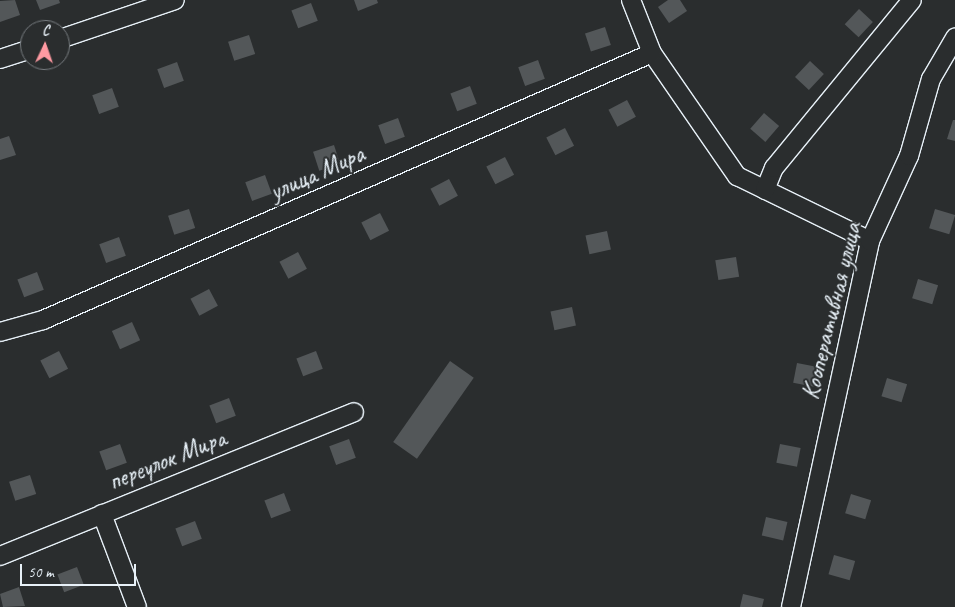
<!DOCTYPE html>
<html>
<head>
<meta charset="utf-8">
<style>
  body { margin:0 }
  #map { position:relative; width:955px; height:607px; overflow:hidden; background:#2a2d2e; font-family:Caveat,sans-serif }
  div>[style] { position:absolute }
  .building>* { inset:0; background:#535759; transform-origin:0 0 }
  .roads { filter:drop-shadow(1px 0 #e8f1f8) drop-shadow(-1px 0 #e8f1f8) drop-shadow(0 1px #e8f1f8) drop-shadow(0 -1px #e8f1f8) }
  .minor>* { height:18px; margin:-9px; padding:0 9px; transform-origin:9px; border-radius:9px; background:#2a2d2e }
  span { translate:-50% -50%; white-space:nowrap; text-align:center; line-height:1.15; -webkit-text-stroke:4px #2a2d2e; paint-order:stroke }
  .street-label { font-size:25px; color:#e8f1f8 }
  .north { position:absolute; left:20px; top:20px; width:50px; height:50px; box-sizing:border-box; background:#2a2d2e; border:1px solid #767b7f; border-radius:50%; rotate:3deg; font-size:14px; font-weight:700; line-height:20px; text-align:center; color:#e8f1f8 }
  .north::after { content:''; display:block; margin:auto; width:18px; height:22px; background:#ff9aa2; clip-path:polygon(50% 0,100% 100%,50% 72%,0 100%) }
  .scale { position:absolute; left:20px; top:564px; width:116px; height:22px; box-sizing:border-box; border:2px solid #e8f1f8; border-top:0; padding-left:6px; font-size:15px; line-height:18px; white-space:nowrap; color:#e8f1f8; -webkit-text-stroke:4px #2a2d2e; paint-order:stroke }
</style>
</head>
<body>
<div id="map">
  <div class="building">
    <div style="clip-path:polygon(15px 0,20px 15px,0 22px,0 1px)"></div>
    <div style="clip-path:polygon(36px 0,59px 0,60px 3px,40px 10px)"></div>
    <div style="clip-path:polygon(354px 0,377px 0,378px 3px,358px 11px)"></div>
    <div style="clip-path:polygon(668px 0,680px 0,687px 11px,669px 23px,658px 7px)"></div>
    <div style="left:311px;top:3px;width:19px;height:21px;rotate:69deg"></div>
    <div style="left:859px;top:9px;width:19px;height:21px;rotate:43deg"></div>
    <div style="left:605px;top:27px;width:19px;height:21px;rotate:72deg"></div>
    <div style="left:249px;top:35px;width:20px;height:22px;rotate:72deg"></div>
    <div style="left:538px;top:60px;width:20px;height:21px;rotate:70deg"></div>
    <div style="left:810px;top:61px;width:19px;height:22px;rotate:43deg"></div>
    <div style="left:177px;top:62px;width:20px;height:21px;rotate:70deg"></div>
    <div style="left:470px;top:86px;width:19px;height:21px;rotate:69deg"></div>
    <div style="left:112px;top:88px;width:20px;height:21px;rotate:70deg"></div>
    <div style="left:627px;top:100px;width:19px;height:21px;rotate:62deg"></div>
    <div style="left:764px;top:113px;width:20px;height:21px;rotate:41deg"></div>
    <div style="left:398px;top:118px;width:20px;height:21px;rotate:70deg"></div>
    <div style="clip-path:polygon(953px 120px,955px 120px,955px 141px,947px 139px)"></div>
    <div style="left:565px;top:128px;width:20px;height:21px;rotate:63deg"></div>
    <div style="clip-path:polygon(9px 136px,16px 155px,0 160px,0 139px)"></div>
    <div style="left:334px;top:145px;width:20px;height:22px;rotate:72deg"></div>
    <div style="left:505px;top:157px;width:20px;height:21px;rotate:63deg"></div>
    <div style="left:265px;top:175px;width:20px;height:21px;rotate:70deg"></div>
    <div style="left:449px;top:179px;width:19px;height:21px;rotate:62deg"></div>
    <div style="left:189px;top:209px;width:20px;height:22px;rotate:72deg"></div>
    <div style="left:935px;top:209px;width:21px;height:20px;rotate:17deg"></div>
    <div style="left:380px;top:213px;width:20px;height:21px;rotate:63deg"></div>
    <div style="left:607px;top:231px;width:19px;height:22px;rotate:78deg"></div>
    <div style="left:119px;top:237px;width:20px;height:21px;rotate:70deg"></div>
    <div style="left:298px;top:252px;width:19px;height:21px;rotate:62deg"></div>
    <div style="left:736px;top:257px;width:20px;height:21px;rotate:81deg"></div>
    <div style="left:37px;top:272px;width:19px;height:21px;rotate:69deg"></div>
    <div style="left:918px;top:279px;width:21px;height:20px;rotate:17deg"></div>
    <div style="left:209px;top:289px;width:19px;height:21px;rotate:62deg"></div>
    <div style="left:572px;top:307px;width:19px;height:22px;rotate:78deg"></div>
    <div style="left:132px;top:322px;width:20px;height:22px;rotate:66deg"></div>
    <div style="left:59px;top:351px;width:20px;height:21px;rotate:63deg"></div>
    <div style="left:316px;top:351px;width:19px;height:21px;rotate:69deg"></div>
    <div style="left:450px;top:361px;width:29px;height:99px;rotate:35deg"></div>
    <div style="left:797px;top:363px;width:21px;height:20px;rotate:11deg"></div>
    <div style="left:887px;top:378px;width:21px;height:19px;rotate:17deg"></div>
    <div style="left:229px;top:398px;width:19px;height:21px;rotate:69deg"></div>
    <div style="left:349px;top:439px;width:20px;height:21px;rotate:70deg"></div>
    <div style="left:120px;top:444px;width:20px;height:22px;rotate:70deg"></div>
    <div style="left:780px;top:444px;width:21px;height:19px;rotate:11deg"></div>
    <div style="left:30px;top:475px;width:20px;height:22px;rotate:72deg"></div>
    <div style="left:284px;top:493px;width:19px;height:21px;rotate:69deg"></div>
    <div style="left:851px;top:494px;width:21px;height:20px;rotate:17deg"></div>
    <div style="left:766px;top:517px;width:22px;height:19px;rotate:13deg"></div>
    <div style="left:195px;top:521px;width:19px;height:21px;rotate:69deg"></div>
    <div style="left:834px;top:555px;width:22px;height:20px;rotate:16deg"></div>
    <div style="left:77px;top:567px;width:19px;height:21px;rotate:69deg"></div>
    <div style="clip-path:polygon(19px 587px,25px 606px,3px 607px,0 594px)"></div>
    <div style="clip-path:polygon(743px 594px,764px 599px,762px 607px,740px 607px)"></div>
  </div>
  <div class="roads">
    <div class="minor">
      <div style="left:631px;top:0;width:57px;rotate:68.4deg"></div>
      <div style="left:652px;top:53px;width:150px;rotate:55.4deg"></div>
      <div style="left:737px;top:176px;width:148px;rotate:26deg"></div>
      <div style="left:60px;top:39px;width:121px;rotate:-18.7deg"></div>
      <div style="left:0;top:59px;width:32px;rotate:-18deg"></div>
      <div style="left:765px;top:190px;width:24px;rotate:-68deg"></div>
      <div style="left:774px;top:168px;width:217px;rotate:-50.6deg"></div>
      <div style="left:0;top:332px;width:45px;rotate:-15.6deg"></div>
      <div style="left:43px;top:320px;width:665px;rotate:-23.67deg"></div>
      <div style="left:102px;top:514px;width:99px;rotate:69.4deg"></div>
      <div style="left:0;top:556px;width:382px;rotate:-22.1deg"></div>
      <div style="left:791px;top:607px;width:374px;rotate:-77.8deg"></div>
      <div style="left:870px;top:241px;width:94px;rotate:-65.4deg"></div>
      <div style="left:909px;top:156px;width:80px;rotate:-74.1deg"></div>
      <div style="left:931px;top:79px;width:48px;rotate:-59.7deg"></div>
    </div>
  </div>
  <div class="street-label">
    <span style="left:317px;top:173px;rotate:-24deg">улица Мира</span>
    <span style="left:832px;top:311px;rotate:-76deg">Кооперативная улица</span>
    <span style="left:167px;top:460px;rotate:-22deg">переулок Мира</span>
  </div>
  <div class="north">С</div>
  <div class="scale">50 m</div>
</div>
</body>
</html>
